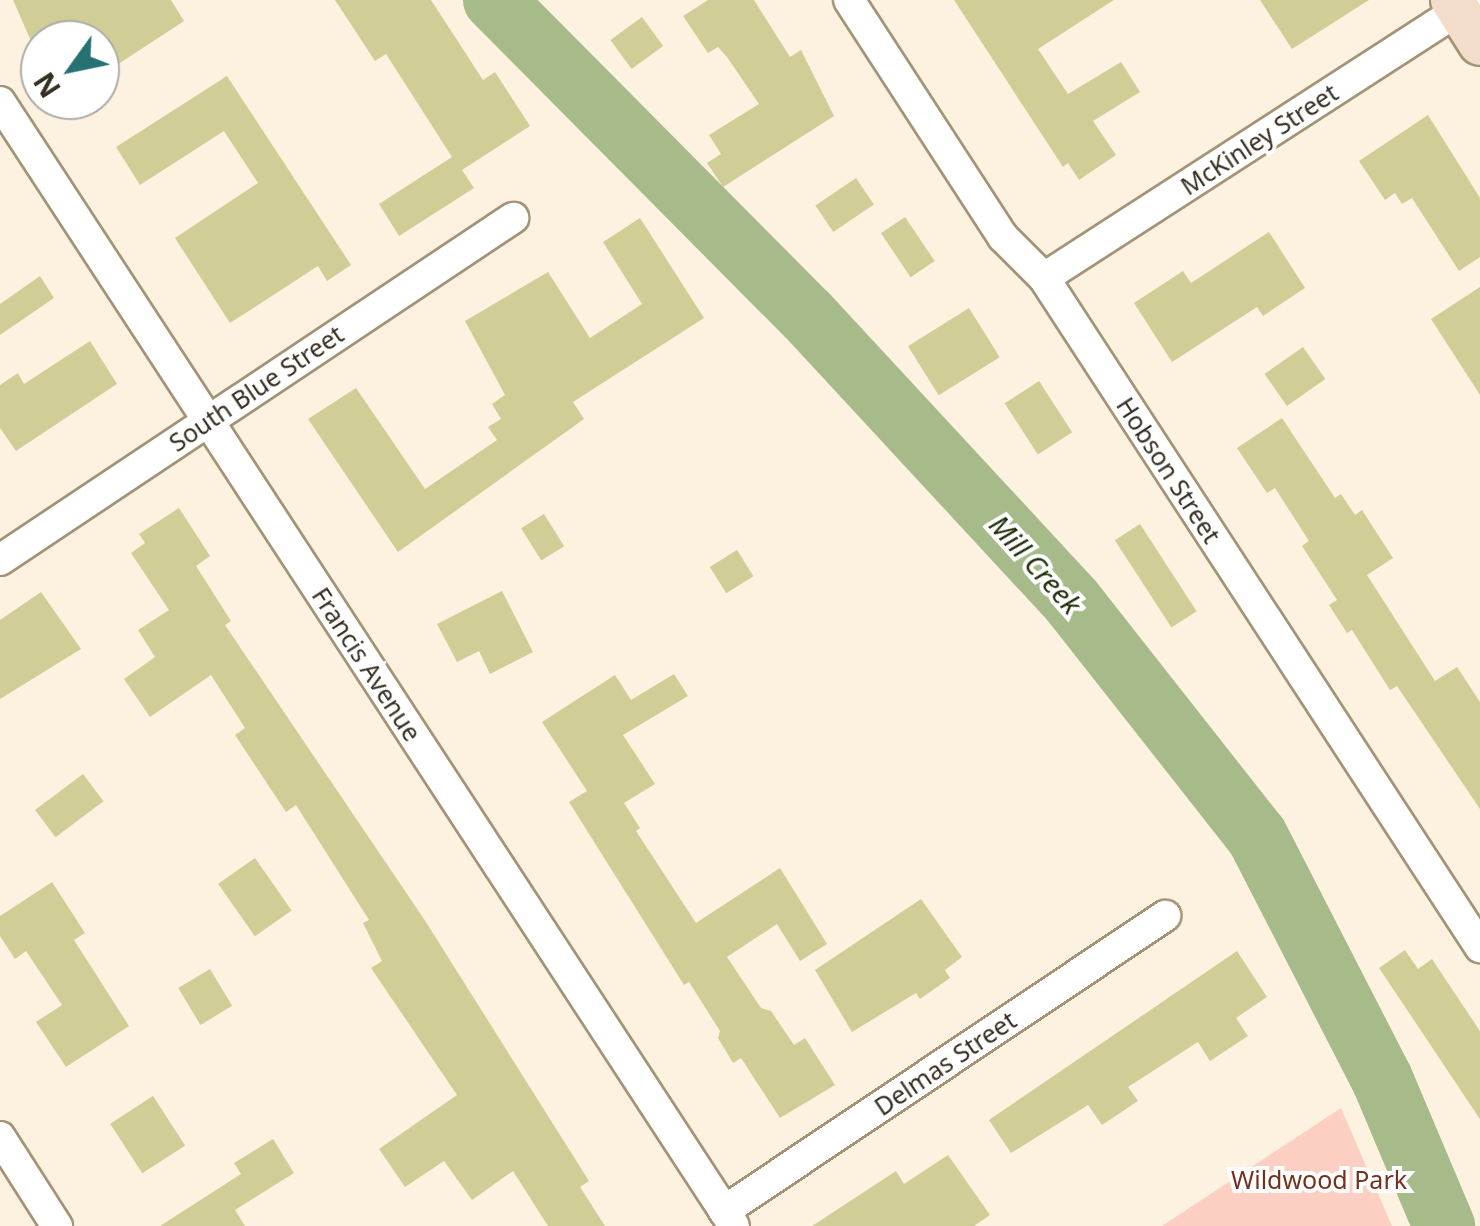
<!DOCTYPE html>
<html>
<head>
<meta charset="utf-8">
<style>
  body { margin:0 }
  #map { position:relative; width:1480px; height:1226px; overflow:hidden; background:#fcf2df; font-family:"Noto Sans",sans-serif }
  div>[style] { position:absolute }
  .green>* { inset:0; background:#fdcfc2 }
  .river>* { height:62px; margin:-31px; padding:0 31px; transform-origin:31px; border-radius:31px; background:#a6ba8a }
  .building>* { inset:0; background:#d1cd97; transform-origin:0 0 }
  .roads { filter:drop-shadow(2px 0 #a49477) drop-shadow(-2px 0 #a49477) drop-shadow(0 2px #a49477) drop-shadow(0 -2px #a49477) }
  .street>* { height:30px; margin:-15px; padding:0 15px; transform-origin:15px; border-radius:15px; background:#fff }
  .secondary>* { height:42px; margin:-21px; padding:0 21px; transform-origin:21px; border-radius:21px; background:#f3ddca }
  span { translate:-50% -50%; white-space:nowrap; text-align:center; line-height:1.15; -webkit-text-stroke:8px #fff; paint-order:stroke }
  .street-label { font-size:25px; color:#352e22 }
  .park-label { font-size:25px; color:#74311e }
  .water-label { font-size:28px; color:#212e0a; font-style:italic }
  .north { position:absolute; left:20px; top:20px; width:100px; height:100px; box-sizing:border-box; background:#fff; border:2px solid #aeaba7; border-radius:50%; rotate:237deg; font-size:28px; font-weight:700; line-height:40px; text-align:center; color:#352e22 }
  .north::after { content:''; display:block; margin:auto; width:35px; height:45px; background:#267171; clip-path:polygon(50% 0,100% 100%,50% 72%,0 100%) }
</style>
</head>
<body>
<div id="map">
  <div class="green">
    <div style="clip-path:polygon(1341px 1108px,1392px 1226px,1162px 1226px)"></div>
  </div>
  <div class="river">
    <div style="left:494px;top:0;width:445px;rotate:45.2deg"></div>
    <div style="left:808px;top:316px;width:387px;rotate:47.2deg"></div>
    <div style="left:1071px;top:600px;width:300px;rotate:51.8deg"></div>
    <div style="left:1257px;top:836px;width:273px;rotate:62.8deg"></div>
    <div style="left:1382px;top:1079px;width:160px;rotate:67.1deg"></div>
  </div>
  <div class="building">
    <div style="clip-path:polygon(13px 0,171px 0,184px 21px,100px 76px,100px 40px,40px 40px,35px 50px)"></div>
    <div style="clip-path:polygon(335px 0,431px 0,483px 80px,495px 72px,530px 126px,462px 170px,474px 188px,399px 236px,379px 204px,452px 157px,386px 54px,375px 61px)"></div>
    <div style="clip-path:polygon(708px 0,754px 0,790px 57px,801px 50px,834px 116px,723px 187px,707px 163px,721px 154px,709px 135px,759px 104px,727px 57px,718px 47px,708px 53px,683px 16px)"></div>
    <div style="clip-path:polygon(954px 0,1114px 0,1038px 49px,1068px 94px,1121px 62px,1140px 92px,1093px 121px,1116px 155px,1079px 180px,1068px 163px,1063px 167px)"></div>
    <div style="clip-path:polygon(1260px 0,1369px 0,1292px 49px)"></div>
    <div style="left:642px;top:17px;width:36px;height:39px;rotate:54deg"></div>
    <div style="clip-path:polygon(227px 76px,351px 265px,327px 281px,318px 266px,230px 323px,175px 238px,258px 183px,224px 131px,140px 185px,116px 147px)"></div>
    <div style="clip-path:polygon(1428px 115px,1480px 198px,1480px 257px,1459px 271px,1412px 198px,1402px 204px,1395px 193px,1385px 200px,1359px 161px)"></div>
    <div style="left:856px;top:178px;width:32px;height:49px;rotate:56deg"></div>
    <div style="left:905px;top:217px;width:53px;height:29px;rotate:56deg"></div>
    <div style="clip-path:polygon(640px 218px,704px 318px,573px 402px,584px 419px,398px 552px,308px 419px,356px 388px,425px 489px,497px 440px,488px 427px,501px 419px,492px 404px,505px 395px,465px 321px,548px 272px,590px 338px,642px 304px,603px 242px)"></div>
    <div style="clip-path:polygon(1269px 232px,1305px 288px,1263px 316px,1257px 307px,1172px 362px,1134px 303px,1183px 271px,1191px 283px)"></div>
    <div style="clip-path:polygon(40px 276px,54px 298px,0 335px,0 304px)"></div>
    <div style="clip-path:polygon(1480px 287px,1480px 395px,1431px 319px)"></div>
    <div style="left:969px;top:308px;width:58px;height:72px;rotate:58deg"></div>
    <div style="clip-path:polygon(90px 341px,117px 384px,16px 451px,0 428px,0 385px,18px 373px,24px 384px)"></div>
    <div style="left:1303px;top:347px;width:39px;height:47px;rotate:55deg"></div>
    <div style="left:1039px;top:381px;width:61px;height:41px;rotate:57deg"></div>
    <div style="clip-path:polygon(1282px 418px,1335px 498px,1341px 494px,1355px 515px,1362px 510px,1393px 558px,1367px 575px,1435px 681px,1457px 667px,1480px 702px,1480px 809px,1397px 686px,1390px 690px,1352px 630px,1347px 633px,1329px 605px,1337px 600px,1302px 546px,1309px 541px,1275px 488px,1267px 493px,1237px 448px)"></div>
    <div style="clip-path:polygon(179px 508px,210px 556px,196px 566px,231px 621px,225px 625px,424px 919px,589px 1181px,580px 1187px,605px 1226px,548px 1226px,513px 1171px,472px 1200px,444px 1161px,405px 1187px,379px 1149px,457px 1095px,371px 968px,382px 961px,363px 923px,369px 920px,296px 805px,286px 812px,235px 735px,245px 728px,211px 675px,150px 717px,124px 679px,155px 657px,138px 630px,169px 610px,131px 553px,145px 543px,139px 534px)"></div>
    <div style="left:544px;top:514px;width:38px;height:27px;rotate:58deg"></div>
    <div style="left:1140px;top:524px;width:104px;height:30px;rotate:57deg"></div>
    <div style="left:737px;top:550px;width:31px;height:32px;rotate:58deg"></div>
    <div style="clip-path:polygon(502px 591px,533px 652px,490px 674px,479px 651px,457px 662px,437px 624px)"></div>
    <div style="clip-path:polygon(41px 592px,81px 649px,0 699px,0 620px)"></div>
    <div style="clip-path:polygon(674px 674px,688px 696px,623px 735px,655px 784px,624px 803px,640px 828px,636px 831px,696px 923px,780px 868px,827px 944px,800px 961px,777px 924px,727px 957px,761px 1008px,771px 1011px,794px 1045px,805px 1038px,835px 1085px,780px 1118px,741px 1058px,733px 1063px,718px 1038px,720px 1031px,689px 982px,684px 985px,569px 802px,587px 791px,542px 722px,615px 675px,631px 700px)"></div>
    <div style="left:83px;top:774px;width:34px;height:60px;rotate:53deg"></div>
    <div style="left:255px;top:858px;width:64px;height:45px;rotate:55deg"></div>
    <div style="clip-path:polygon(52px 882px,85px 933px,74px 940px,129px 1026px,66px 1067px,36px 1022px,62px 1005px,26px 951px,15px 959px,0 936px,0 916px)"></div>
    <div style="clip-path:polygon(921px 899px,962px 957px,945px 970px,950px 978px,920px 999px,916px 993px,852px 1032px,815px 970px)"></div>
    <div style="clip-path:polygon(1405px 950px,1418px 969px,1432px 959px,1480px 1031px,1480px 1119px,1379px 968px)"></div>
    <div style="clip-path:polygon(1237px 951px,1267px 997px,1236px 1018px,1248px 1036px,1210px 1061px,1198px 1042px,1128px 1087px,1138px 1101px,1102px 1125px,1088px 1105px,1011px 1153px,989px 1120px)"></div>
    <div style="left:210px;top:969px;width:43px;height:37px;rotate:59deg"></div>
    <div style="left:153px;top:1096px;width:59px;height:51px;rotate:57deg"></div>
    <div style="clip-path:polygon(273px 1139px,294px 1173px,235px 1210px,245px 1226px,160px 1226px,241px 1174px,234px 1163px)"></div>
    <div style="clip-path:polygon(948px 1155px,990px 1215px,974px 1226px,812px 1226px,896px 1171px,904px 1184px)"></div>
  </div>
  <div class="roads">
    <div class="street">
      <div style="left:849px;top:0;width:283px;rotate:57deg"></div>
      <div style="left:1003px;top:237px;width:58px;rotate:45deg"></div>
      <div style="left:1044px;top:278px;width:799px;rotate:56.91deg"></div>
      <div style="left:0;top:102px;width:1342px;rotate:56.85deg"></div>
      <div style="left:1044px;top:278px;width:512px;rotate:-32.88deg"></div>
      <div style="left:0;top:560px;width:617px;rotate:-33.69deg"></div>
      <div style="left:0;top:1137px;width:106px;rotate:57.4deg"></div>
      <div style="left:724px;top:1211px;width:531px;rotate:-33.78deg"></div>
    </div>
    <div class="secondary">
      <div style="left:1452px;top:0;width:52px;rotate:57.5deg"></div>
    </div>
  </div>
  <div class="street-label">
    <span style="left:1259px;top:139px;rotate:-33deg">McKinley Street</span>
    <span style="left:256px;top:388px;rotate:-34deg">South Blue Street</span>
    <span style="left:1169px;top:470px;rotate:57deg">Hobson Street</span>
    <span style="left:367px;top:664px;rotate:57deg">Francis Avenue</span>
    <span style="left:945px;top:1063px;rotate:-34deg">Delmas Street</span>
  </div>
  <div class="park-label">
    <span style="left:1319px;top:1179px">Wildwood Park</span>
  </div>
  <div class="water-label">
    <span style="left:1036px;top:564px;rotate:48deg">Mill Creek</span>
  </div>
  <div class="north">N</div>
</div>
</body>
</html>
